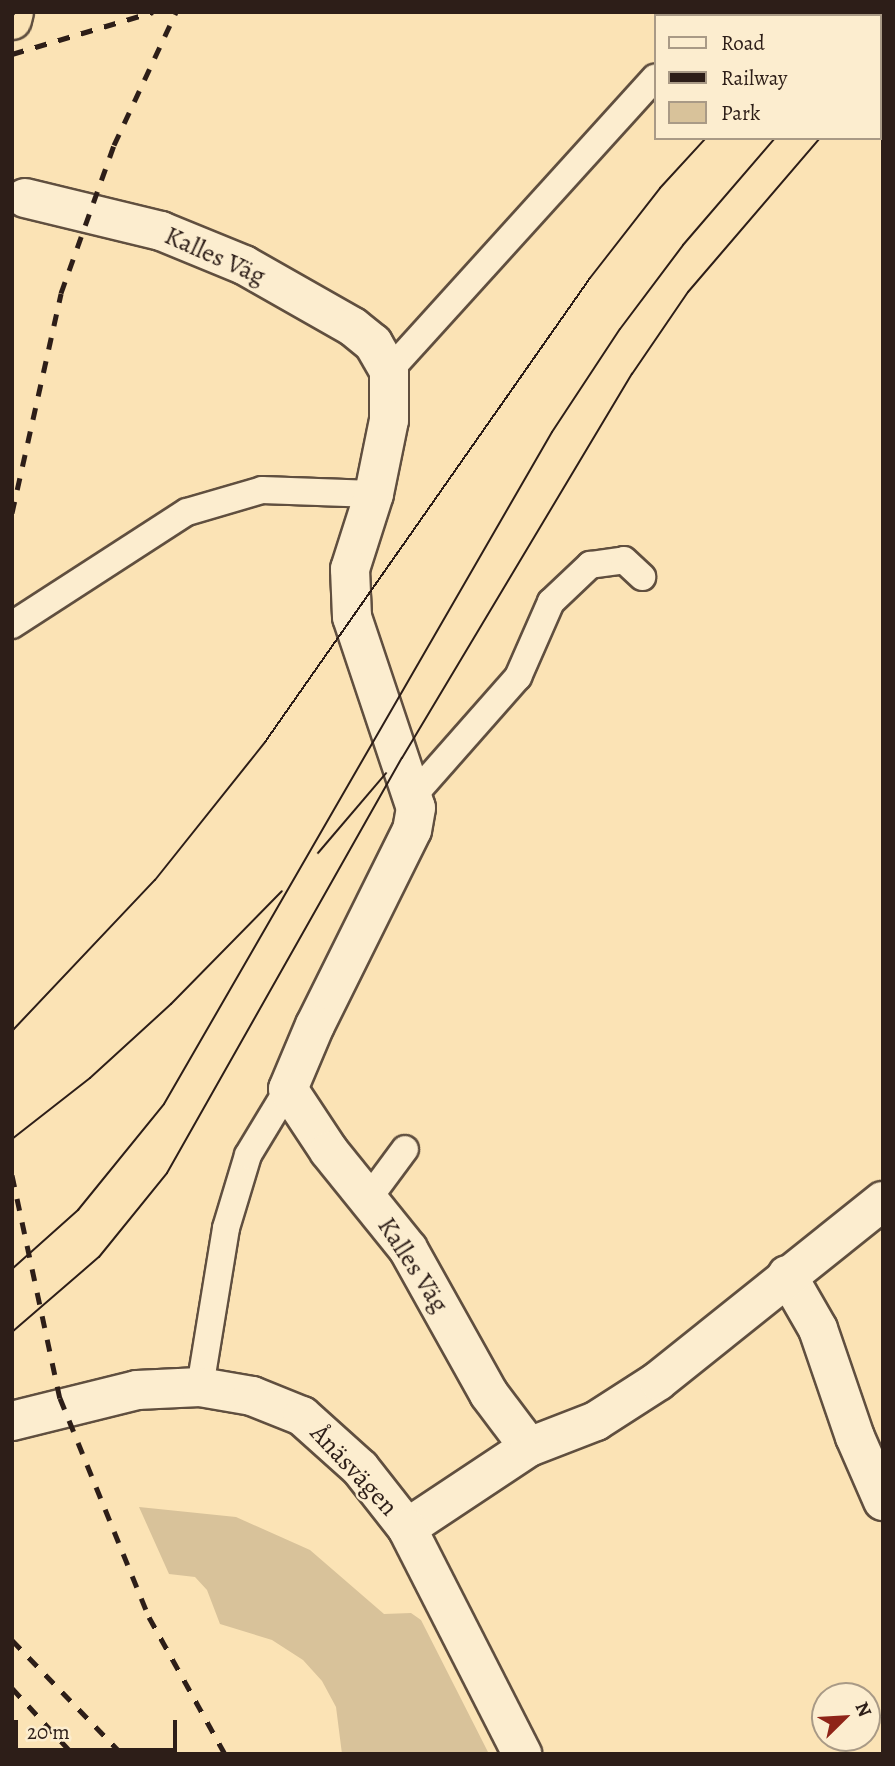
<!DOCTYPE html>
<html>
<head>
<meta charset="utf-8">
<style>
  body { margin:0 }
  #map { position:relative; width:895px; height:1766px; overflow:hidden; background:#fbe3b5; font-family:Alegreya,serif }
  div>[style] { position:absolute }
  .green>* { inset:0; background:#d8c29a }
  .roads { filter:drop-shadow(2px 0 #604f3f) drop-shadow(-2px 0 #604f3f) drop-shadow(0 2px #604f3f) drop-shadow(0 -2px #604f3f) }
  .lane>* { height:26px; margin:-13px; padding:0 13px; transform-origin:13px; border-radius:13px; background:#fcedcf }
  .street>* { height:38px; margin:-19px; padding:0 19px; transform-origin:19px; border-radius:19px; background:#fcedcf }
  .secondary>* { height:38px; margin:-19px; padding:0 19px; transform-origin:19px; border-radius:19px; background:#fcedcf }
  .highway>* { height:38px; margin:-19px; padding:0 19px; transform-origin:19px; border-radius:19px; background:#fbe3b5 }
  .tram>* { height:2px; margin:-1px; padding:0 1px; transform-origin:1px; border-radius:1px; background:#2d1e18 }
  .rail>* { height:5px; margin-top:-2.5px; transform-origin:0; background:repeating-linear-gradient(90deg,#2d1e18 0 12px,transparent 0 24px) }
  span { translate:-50% -50%; white-space:nowrap; text-align:center; line-height:1.15; -webkit-text-stroke:5px #fcedcf; paint-order:stroke }
  .street-label { font-size:26px; color:#2d1e18 }
  .frame { position:absolute; inset:0; border:14px solid #2d1e18; pointer-events:none }
  .legend { position:absolute; left:654px; top:14px; width:228px; height:126px; box-sizing:border-box; background:#fcedcf; border:2px solid #a99a86; margin:0; padding:9px 12px; list-style:none; font-size:21px; color:#2d1e18 }
  .legend li { display:flex; align-items:center; gap:14px; height:35px }
  .legend b { width:35px; border:2px solid #a99a86 }
  .north { position:absolute; left:811px; top:1682px; width:70px; height:70px; box-sizing:border-box; background:#fcedcf; border:2px solid #a99a86; border-radius:50%; rotate:66deg; font-size:19px; font-weight:700; line-height:28px; text-align:center; color:#2d1e18 }
  .north::after { content:''; display:block; margin:auto; width:24px; height:32px; background:#8f2418; clip-path:polygon(50% 0,100% 100%,50% 72%,0 100%) }
  .scale { position:absolute; left:14px; top:1720px; width:163px; height:32px; box-sizing:border-box; border:4px solid #2d1e18; border-top:0; padding-left:9px; font-size:21px; line-height:24px; white-space:nowrap; color:#2d1e18; -webkit-text-stroke:5px #fcedcf; paint-order:stroke }
</style>
</head>
<body>
<div id="map">
  <div class="green">
    <div style="clip-path:polygon(139px 1507px,236px 1517px,310px 1550px,384px 1614px,411px 1613px,421px 1620px,489px 1754px,342px 1754px,336px 1707px,322px 1681px,303px 1660px,272px 1640px,220px 1624px,207px 1590px,195px 1577px,169px 1574px)"></div>
  </div>
  <div class="roads">
    <div class="lane">
      <div style="left:712px;top:16px;width:5px;rotate:-53deg"></div>
      <div style="left:389px;top:371px;width:396px;rotate:-47.8deg"></div>
      <div style="left:12px;top:625px;width:208px;rotate:-32.9deg"></div>
      <div style="left:187px;top:512px;width:78px;rotate:-16.3deg"></div>
      <div style="left:262px;top:490px;width:112px;rotate:2deg"></div>
      <div style="left:413px;top:796px;width:159px;rotate:-48.6deg"></div>
      <div style="left:518px;top:677px;width:82px;rotate:-66.3deg"></div>
      <div style="left:551px;top:602px;width:54px;rotate:-43.5deg"></div>
      <div style="left:590px;top:565px;width:34px;rotate:-8deg"></div>
      <div style="left:624px;top:560px;width:25px;rotate:43deg"></div>
      <div style="left:368px;top:1199px;width:62px;rotate:-53.5deg"></div>
      <div style="left:200px;top:1387px;width:161px;rotate:-80.7deg"></div>
      <div style="left:226px;top:1228px;width:76px;rotate:-73.2deg"></div>
      <div style="left:248px;top:1155px;width:77px;rotate:-58.8deg"></div>
    </div>
    <div class="street">
      <div style="left:25px;top:198px;width:140px;rotate:13.6deg"></div>
      <div style="left:161px;top:231px;width:90px;rotate:22.3deg"></div>
      <div style="left:244px;top:265px;width:125px;rotate:29.6deg"></div>
      <div style="left:353px;top:327px;width:26px;rotate:39deg"></div>
      <div style="left:373px;top:343px;width:32px;rotate:60deg"></div>
      <div style="left:389px;top:371px;width:49px;rotate:90deg"></div>
      <div style="left:389px;top:420px;width:76px;rotate:101.5deg"></div>
      <div style="left:374px;top:494px;width:79px;rotate:107.7deg"></div>
      <div style="left:350px;top:569px;width:48px;rotate:87.6deg"></div>
      <div style="left:352px;top:617px;width:201px;rotate:71.5deg"></div>
      <div style="left:416px;top:808px;width:22px;rotate:100deg"></div>
      <div style="left:412px;top:830px;width:218px;rotate:116.4deg"></div>
      <div style="left:315px;top:1025px;width:69px;rotate:112.9deg"></div>
      <div style="left:288px;top:1089px;width:74px;rotate:56.5deg"></div>
      <div style="left:329px;top:1151px;width:126px;rotate:51.1deg"></div>
      <div style="left:408px;top:1249px;width:166px;rotate:60.8deg"></div>
      <div style="left:489px;top:1394px;width:66px;rotate:53deg"></div>
      <div style="left:787px;top:1275px;width:62px;rotate:60.1deg"></div>
      <div style="left:818px;top:1329px;width:114px;rotate:71.1deg"></div>
      <div style="left:855px;top:1437px;width:70px;rotate:66.4deg"></div>
      <div style="left:407px;top:1528px;width:146px;rotate:-33.6deg"></div>
      <div style="left:529px;top:1447px;width:72px;rotate:-21.2deg"></div>
      <div style="left:596px;top:1421px;width:74px;rotate:-32.8deg"></div>
      <div style="left:658px;top:1381px;width:288px;rotate:-38.7deg"></div>
    </div>
    <div class="secondary">
      <div style="left:12px;top:1421px;width:129px;rotate:-13.9deg"></div>
      <div style="left:137px;top:1390px;width:63px;rotate:-2.7deg"></div>
      <div style="left:200px;top:1387px;width:53px;rotate:9.8deg"></div>
      <div style="left:252px;top:1396px;width:54px;rotate:21.8deg"></div>
      <div style="left:302px;top:1416px;width:78px;rotate:41.9deg"></div>
      <div style="left:360px;top:1468px;width:76px;rotate:51.9deg"></div>
      <div style="left:407px;top:1528px;width:254px;rotate:63deg"></div>
    </div>
    <div class="highway">
      <div style="left:12px;top:20px;width:8px;rotate:-76deg"></div>
    </div>
  </div>
  <div class="tram">
    <div style="left:836px;top:16px;width:6px;rotate:-45deg"></div>
    <div style="left:879px;top:38px;width:5px;rotate:-37deg"></div>
    <div style="left:879px;top:83px;width:5px;rotate:-37deg"></div>
    <div style="left:318px;top:853px;width:105px;rotate:-49.6deg"></div>
    <div style="left:12px;top:1031px;width:208px;rotate:-46.6deg"></div>
    <div style="left:155px;top:880px;width:176px;rotate:-51.4deg"></div>
    <div style="left:265px;top:742px;width:566px;rotate:-54.99deg"></div>
    <div style="left:590px;top:278px;width:114px;rotate:-52.1deg"></div>
    <div style="left:660px;top:188px;width:68px;rotate:-47.4deg"></div>
    <div style="left:12px;top:1139px;width:99px;rotate:-38deg"></div>
    <div style="left:90px;top:1078px;width:110px;rotate:-42.4deg"></div>
    <div style="left:171px;top:1004px;width:158px;rotate:-45.5deg"></div>
    <div style="left:12px;top:1269px;width:89px;rotate:-41.8deg"></div>
    <div style="left:78px;top:1210px;width:136px;rotate:-50.9deg"></div>
    <div style="left:164px;top:1104px;width:776px;rotate:-60deg"></div>
    <div style="left:552px;top:432px;width:123px;rotate:-56.6deg"></div>
    <div style="left:620px;top:329px;width:105px;rotate:-53.1deg"></div>
    <div style="left:683px;top:245px;width:141px;rotate:-49.3deg"></div>
    <div style="left:12px;top:1332px;width:115px;rotate:-40.8deg"></div>
    <div style="left:99px;top:1257px;width:108px;rotate:-51deg"></div>
    <div style="left:167px;top:1173px;width:477px;rotate:-60.5deg"></div>
    <div style="left:402px;top:758px;width:448px;rotate:-59.1deg"></div>
    <div style="left:632px;top:374px;width:99px;rotate:-55.7deg"></div>
    <div style="left:688px;top:292px;width:203px;rotate:-49.4deg"></div>
  </div>
  <div class="rail">
    <div style="left:12px;top:13px;width:2px;rotate:-27deg"></div>
    <div style="left:12px;top:54px;width:147px;rotate:-16.6deg"></div>
    <div style="left:12px;top:513px;width:225px;rotate:-77.4deg"></div>
    <div style="left:61px;top:293px;width:157px;rotate:-70.3deg"></div>
    <div style="left:114px;top:145px;width:147px;rotate:-65deg"></div>
    <div style="left:12px;top:1175px;width:228px;rotate:77.9deg"></div>
    <div style="left:60px;top:1398px;width:236px;rotate:67.9deg"></div>
    <div style="left:149px;top:1617px;width:157px;rotate:61deg"></div>
    <div style="left:12px;top:1640px;width:158px;rotate:46deg"></div>
    <div style="left:12px;top:1688px;width:90px;rotate:47.3deg"></div>
  </div>
  <div class="street-label">
    <span style="left:215px;top:256px;rotate:24deg">Kalles Väg</span>
    <span style="left:413px;top:1265px;rotate:57deg">Kalles Väg</span>
    <span style="left:354px;top:1470px;rotate:47deg">Ånäsvägen</span>
  </div>
  <div class="frame"></div>
  <ul class="legend">
  <li><b style="height:9px;background:#fcedcf"></b>Road</li>
  <li><b style="height:9px;background:#2d1e18"></b>Railway</li>
  <li><b style="height:19px;background:#d8c29a"></b>Park</li>
  </ul>
  <div class="north">N</div>
  <div class="scale">20 m</div>
</div>
</body>
</html>
